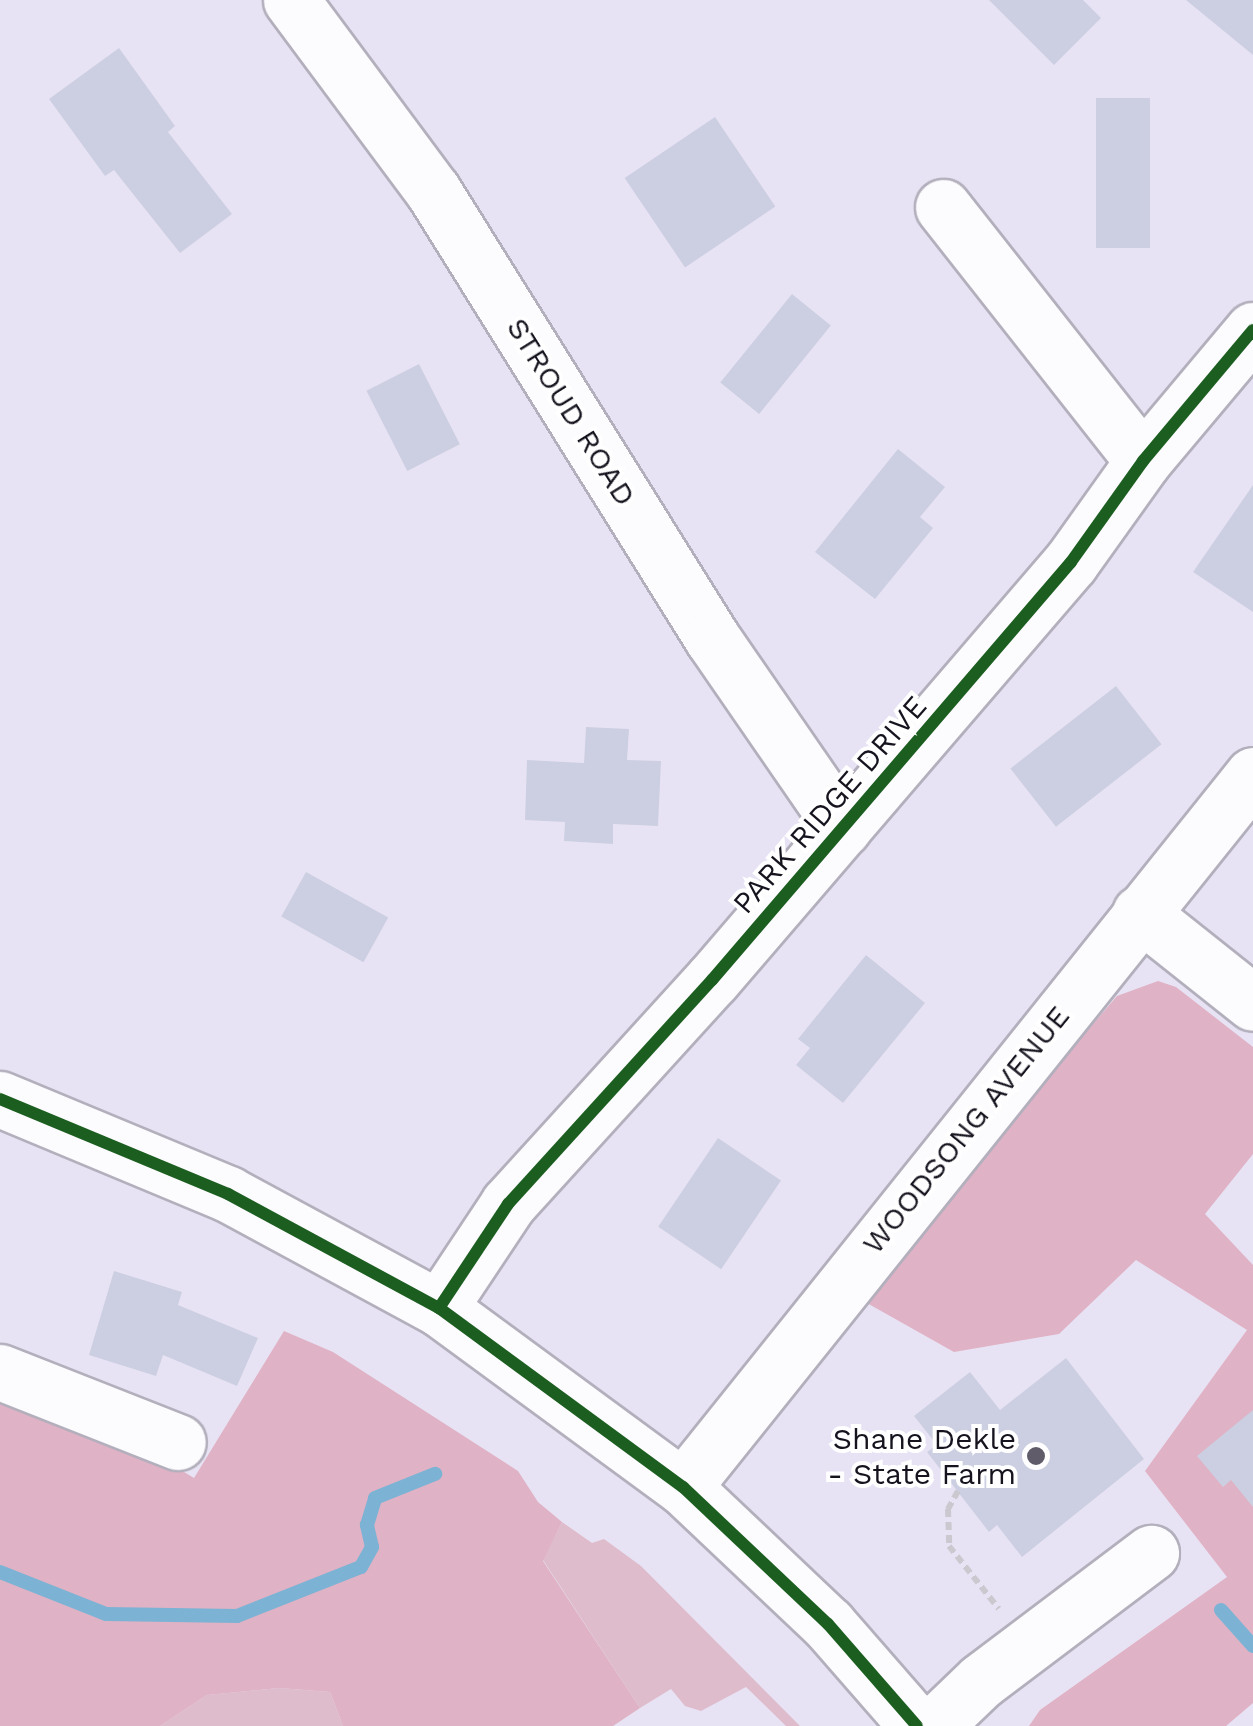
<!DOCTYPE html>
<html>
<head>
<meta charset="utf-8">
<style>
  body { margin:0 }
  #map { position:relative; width:1253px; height:1726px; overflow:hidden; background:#e8e3f4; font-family:"Work Sans",sans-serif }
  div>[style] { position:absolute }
  .green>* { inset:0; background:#debccc }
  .forest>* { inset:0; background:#dfb2c5 }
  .stream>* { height:14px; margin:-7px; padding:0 7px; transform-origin:7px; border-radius:7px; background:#7cb3d4 }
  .building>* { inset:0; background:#cccfe1; transform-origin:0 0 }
  .path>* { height:6px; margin-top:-3px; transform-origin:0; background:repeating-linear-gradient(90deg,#cbc9cf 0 8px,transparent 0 13px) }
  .roads { filter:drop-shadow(2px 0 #b3afbc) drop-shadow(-2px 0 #b3afbc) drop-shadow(0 2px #b3afbc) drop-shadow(0 -2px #b3afbc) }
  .minor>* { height:55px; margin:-27.5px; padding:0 27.5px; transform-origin:27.5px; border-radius:27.5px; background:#fcfbfd }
  .major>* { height:55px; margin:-27.5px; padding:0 27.5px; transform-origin:27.5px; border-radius:27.5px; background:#fcfbfd }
  .cycleway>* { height:12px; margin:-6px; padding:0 6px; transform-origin:6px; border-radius:6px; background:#1b5e20 }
  .dots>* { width:28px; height:28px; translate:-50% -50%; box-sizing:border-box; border:5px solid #fff; border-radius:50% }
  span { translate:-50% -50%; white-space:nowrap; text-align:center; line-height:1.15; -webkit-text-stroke:8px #fff; paint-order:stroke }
  .street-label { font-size:30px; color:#16131e }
  .poi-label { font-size:30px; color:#16131e }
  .right { translate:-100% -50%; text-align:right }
</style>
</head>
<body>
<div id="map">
  <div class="green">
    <div style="clip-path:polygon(562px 1522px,592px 1543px,604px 1539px,641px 1566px,800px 1726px,786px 1726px,746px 1687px,701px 1711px,685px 1706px,671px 1689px,640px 1708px,543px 1560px)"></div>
    <div style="clip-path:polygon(279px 1688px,330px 1692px,343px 1726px,160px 1726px,207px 1695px)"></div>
  </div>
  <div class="forest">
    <div style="clip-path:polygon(1158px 981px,1176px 987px,1253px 1047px,1253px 1154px,1205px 1214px,1253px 1265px,1253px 1703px,1226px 1726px,1029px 1726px,1040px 1710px,1227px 1577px,1145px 1471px,1247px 1330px,1136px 1260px,1059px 1334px,954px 1352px,858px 1298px,1117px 996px)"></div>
    <div style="clip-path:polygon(284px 1331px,333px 1352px,518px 1471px,538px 1502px,562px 1522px,543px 1561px,640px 1708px,613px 1726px,343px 1726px,330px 1692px,279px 1688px,207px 1695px,160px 1726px,0 1726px,0 1381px,113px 1429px,194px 1478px)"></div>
  </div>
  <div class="stream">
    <div style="left:0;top:1572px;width:114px;rotate:21.6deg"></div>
    <div style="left:106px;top:1614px;width:131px;rotate:0.9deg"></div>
    <div style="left:237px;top:1616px;width:133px;rotate:-21.6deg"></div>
    <div style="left:361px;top:1567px;width:23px;rotate:-61deg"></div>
    <div style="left:372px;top:1547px;width:23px;rotate:-103deg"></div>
    <div style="left:367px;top:1525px;width:28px;rotate:-73deg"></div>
    <div style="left:375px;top:1498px;width:65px;rotate:-21.8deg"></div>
    <div style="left:1221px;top:1610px;width:48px;rotate:48.4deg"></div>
  </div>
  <div class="building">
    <div style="clip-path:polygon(989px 0,1083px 0,1101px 18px,1054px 65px)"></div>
    <div style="clip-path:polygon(1186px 0,1253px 0,1253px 55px)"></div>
    <div style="clip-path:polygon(119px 48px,175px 126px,168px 132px,232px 214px,180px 253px,114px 170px,105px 176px,49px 99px)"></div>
    <div style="left:1096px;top:98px;width:54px;height:150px"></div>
    <div style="left:715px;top:117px;width:108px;height:109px;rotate:56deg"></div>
    <div style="left:792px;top:294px;width:50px;height:114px;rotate:39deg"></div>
    <div style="left:419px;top:364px;width:90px;height:59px;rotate:63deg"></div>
    <div style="clip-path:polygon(898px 449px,945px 487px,920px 517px,933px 528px,875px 599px,815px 552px)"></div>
    <div style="clip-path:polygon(1253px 485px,1253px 612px,1193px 572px)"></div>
    <div style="left:1116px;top:686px;width:74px;height:134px;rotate:52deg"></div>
    <div style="clip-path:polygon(586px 727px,629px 729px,627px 760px,661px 761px,658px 826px,613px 824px,613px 844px,564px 841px,565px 822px,525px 820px,527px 760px,584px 763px)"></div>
    <div style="left:306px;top:872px;width:94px;height:51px;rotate:29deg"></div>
    <div style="clip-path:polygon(866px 955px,925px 1003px,843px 1103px,796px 1065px,810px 1048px,798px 1039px)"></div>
    <div style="left:718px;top:1138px;width:76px;height:107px;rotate:34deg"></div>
    <div style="clip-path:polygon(114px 1271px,182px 1292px,178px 1305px,258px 1338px,237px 1386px,163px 1355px,156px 1376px,89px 1355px)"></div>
    <div style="clip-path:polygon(1066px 1358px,1144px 1459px,1022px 1557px,997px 1525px,989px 1532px,927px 1452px,937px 1445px,914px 1416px,970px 1372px,1000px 1410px)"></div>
    <div style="clip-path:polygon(1253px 1410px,1253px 1507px,1231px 1480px,1223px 1487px,1197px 1456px)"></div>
  </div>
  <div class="path">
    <div style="left:958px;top:1491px;width:21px;rotate:119deg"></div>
    <div style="left:948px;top:1509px;width:37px;rotate:88deg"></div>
    <div style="left:949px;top:1546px;width:80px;rotate:51.6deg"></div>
  </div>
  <div class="roads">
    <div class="minor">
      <div style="left:291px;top:0;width:238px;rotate:53.4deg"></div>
      <div style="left:433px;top:191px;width:527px;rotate:58.03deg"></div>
      <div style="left:712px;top:638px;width:231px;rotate:55.4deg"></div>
      <div style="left:943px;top:207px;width:323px;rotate:51.8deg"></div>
      <div style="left:1140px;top:913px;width:144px;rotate:38.5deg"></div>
      <div style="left:439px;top:1308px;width:125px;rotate:-56.4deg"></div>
      <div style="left:508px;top:1204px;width:303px;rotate:-47.7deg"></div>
      <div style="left:712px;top:980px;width:551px;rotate:-49.34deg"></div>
      <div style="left:1071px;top:562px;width:124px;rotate:-54.5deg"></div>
      <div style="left:1143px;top:461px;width:171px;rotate:-50deg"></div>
      <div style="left:0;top:1372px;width:191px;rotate:21.5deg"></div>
      <div style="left:683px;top:1487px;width:912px;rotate:-51.32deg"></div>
      <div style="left:934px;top:1726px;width:65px;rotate:-43.8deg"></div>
      <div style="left:981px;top:1681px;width:213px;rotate:-37deg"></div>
    </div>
    <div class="major">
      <div style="left:0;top:1099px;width:247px;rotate:22.6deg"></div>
      <div style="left:228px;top:1194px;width:240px;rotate:28.4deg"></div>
      <div style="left:439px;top:1308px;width:303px;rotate:36.3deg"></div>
      <div style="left:683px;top:1487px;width:199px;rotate:43.4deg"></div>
      <div style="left:828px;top:1624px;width:135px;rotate:48.9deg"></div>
    </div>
  </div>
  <div class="cycleway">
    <div style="left:0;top:1099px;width:247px;rotate:22.6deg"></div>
    <div style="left:228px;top:1194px;width:240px;rotate:28.4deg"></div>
    <div style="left:439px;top:1308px;width:303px;rotate:36.3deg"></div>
    <div style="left:683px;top:1487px;width:199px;rotate:43.4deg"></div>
    <div style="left:828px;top:1624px;width:135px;rotate:48.9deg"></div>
    <div style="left:439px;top:1308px;width:125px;rotate:-56.4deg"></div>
    <div style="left:508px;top:1204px;width:303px;rotate:-47.7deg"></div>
    <div style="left:712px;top:980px;width:551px;rotate:-49.34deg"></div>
    <div style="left:1071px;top:562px;width:124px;rotate:-54.5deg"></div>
    <div style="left:1143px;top:461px;width:171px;rotate:-50deg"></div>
  </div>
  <div class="dots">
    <div style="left:1036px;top:1456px;background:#605c69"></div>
  </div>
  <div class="street-label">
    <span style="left:571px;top:412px;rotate:58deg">STROUD ROAD</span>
    <span style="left:830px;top:805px;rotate:-49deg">PARK RIDGE DRIVE</span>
    <span style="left:966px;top:1130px;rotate:-51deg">WOODSONG AVENUE</span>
  </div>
  <div class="poi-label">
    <span class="right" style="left:1016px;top:1456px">Shane Dekle<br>- State Farm</span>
  </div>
</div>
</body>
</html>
